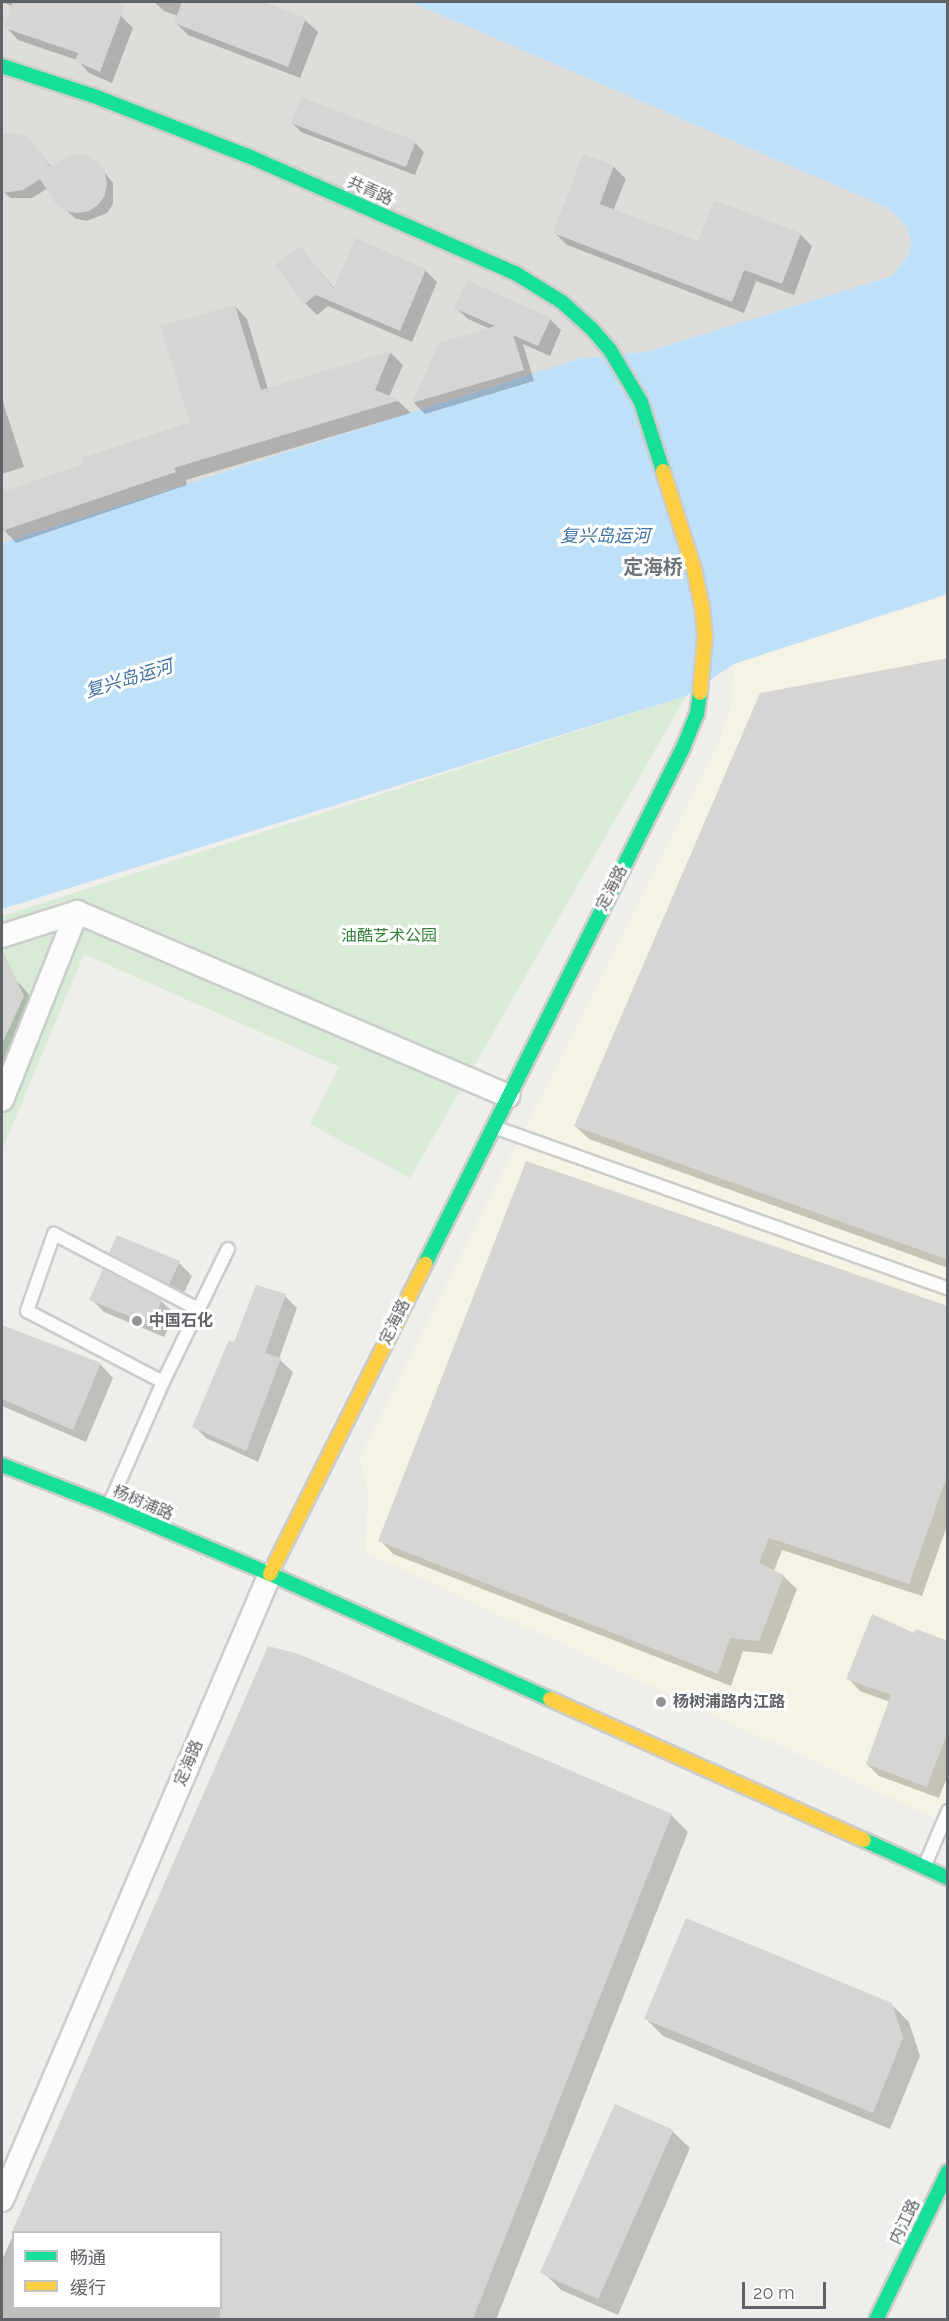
<!DOCTYPE html>
<html>
<head>
<meta charset="utf-8">
<style>
  body { margin:0 }
  #map { position:relative; width:949px; height:2321px; overflow:hidden; background:#efeeea; font-family:Raleway,"Noto Sans SC",sans-serif }
  div>[style] { position:absolute }
  .commercial>* { inset:0; background:#f7f3e4 }
  .industrial>* { inset:0; background:#dfddda }
  .green>* { inset:0; background:#d8ebd6 }
  .water>* { inset:0; background:#bfe0f9 }
  .shadow>* { inset:0; background:#0003 }
  .building>* { inset:0; background:#d6d5d3; transform-origin:0 0 }
  .roads { filter:drop-shadow(2px 0 #cbcccc) drop-shadow(-2px 0 #cbcccc) drop-shadow(0 2px #cbcccc) drop-shadow(0 -2px #cbcccc) }
  .lane>* { height:12px; margin:-6px; padding:0 6px; transform-origin:6px; border-radius:6px; background:#fdfcfc }
  .street>* { height:22px; margin:-11px; padding:0 11px; transform-origin:11px; border-radius:11px; background:#fdfcfc }
  .fast>* { height:14px; margin:-7px; padding:0 7px; transform-origin:7px; border-radius:7px; background:#16e098 }
  .slow>* { height:14px; margin:-7px; padding:0 7px; transform-origin:7px; border-radius:7px; background:#ffcf43 }
  .dots>* { width:16px; height:16px; translate:-50% -50%; box-sizing:border-box; border:3px solid #fff; border-radius:50% }
  span { translate:-50% -50%; white-space:nowrap; text-align:center; line-height:1.15; -webkit-text-stroke:6px #fff; paint-order:stroke }
  .street-label { font-size:16px; color:#5f6368 }
  .park-label { font-size:16px; color:#348238 }
  .poi-label { font-size:16px; color:#5f6368; font-weight:700 }
  .left { translate:0 -50%; text-align:left }
  .water-label { font-size:18px; color:#4174aa; font-style:italic }
  .quarter-label { font-size:20px; color:#70757a; font-weight:700 }
  .frame { position:absolute; inset:0; border:3px solid #5f6368; pointer-events:none }
  .legend { position:absolute; left:12px; top:2231px; width:210px; height:78px; box-sizing:border-box; background:#fff; border:2px solid #bfc1c3; margin:0; padding:8px 10px; list-style:none; font-size:18px; color:#5f6368 }
  .legend li { display:flex; align-items:center; gap:12px; height:30px }
  .legend b { width:30px; border:2px solid #bfc1c3 }
  .scale { position:absolute; left:742px; top:2282px; width:84px; height:27px; box-sizing:border-box; border:3px solid #5f6368; border-top:0; padding-left:8px; font-size:18px; line-height:21px; white-space:nowrap; color:#5f6368; -webkit-text-stroke:4px #fff; paint-order:stroke }
</style>
</head>
<body>
<div id="map">
  <div class="commercial">
    <div style="clip-path:polygon(947px 596px,947px 1824px,365px 1552px,368px 1494px,360px 1456px,720px 740px,732px 700px,734px 664px)"></div>
  </div>
  <div class="industrial">
    <div style="clip-path:polygon(2px 2px,411px 2px,883px 206px,897px 216px,907px 229px,911px 240px,909px 254px,892px 276px,646px 352px,578px 359px,2px 543px)"></div>
  </div>
  <div class="green">
    <div style="clip-path:polygon(686px 696px,410px 1178px,310px 1124px,339px 1067px,84px 954px,2px 1150px,2px 916px)"></div>
  </div>
  <div class="water">
    <div style="clip-path:polygon(411px 2px,947px 2px,947px 594px,734px 664px,686px 696px,2px 909px,2px 543px,578px 359px,646px 352px,892px 276px,909px 254px,911px 240px,907px 229px,897px 216px,883px 206px)"></div>
  </div>
  <div class="shadow">
    <div style="clip-path:polygon(2px 2px,114px 2px,110px 12px,121px 16px,133px 28px,112px 83px,89px 73px,77px 60px,18px 40px,6px 27px,13px 7px)"></div>
    <div style="clip-path:polygon(154px 2px,258px 2px,305px 20px,318px 32px,300px 78px,188px 35px,176px 23px,178px 16px,164px 11px)"></div>
    <div style="clip-path:polygon(292px 123px,415px 143px,424px 152px,415px 175px,301px 132px)"></div>
    <div style="clip-path:polygon(12px 134px,32px 143px,52px 168px,98px 164px,113px 183px,113px 204px,107px 213px,87px 221px,76px 219px,61px 206px,48px 188px,32px 198px,11px 198px,2px 191px,2px 136px)"></div>
    <div style="clip-path:polygon(584px 156px,614px 167px,626px 179px,613px 211px,699px 243px,800px 234px,812px 246px,794px 295px,756px 281px,744px 313px,567px 245px,555px 233px)"></div>
    <div style="clip-path:polygon(300px 248px,335px 289px,425px 270px,437px 282px,412px 342px,328px 306px,317px 315px,305px 303px)"></div>
    <div style="clip-path:polygon(235px 306px,247px 319px,268px 389px,391px 353px,403px 365px,389px 397px,399px 402px,411px 413px,186px 480px,187px 485px,16px 543px,4px 530px,2px 523px,2px 493px,86px 465px,192px 423px)"></div>
    <div style="clip-path:polygon(456px 308px,550px 319px,561px 330px,550px 356px,523px 344px,534px 381px,425px 414px,414px 403px,440px 344px,490px 329px,468px 319px)"></div>
    <div style="clip-path:polygon(2px 399px,24px 467px,2px 474px)"></div>
    <div style="clip-path:polygon(948px 659px,948px 1268px,589px 1139px,575px 1126px)"></div>
    <div style="clip-path:polygon(2px 973px,15px 979px,28px 993px,36px 1010px,2px 1085px)"></div>
    <div style="clip-path:polygon(111px 1253px,179px 1263px,192px 1276px,182px 1297px,124px 1266px)"></div>
    <div style="clip-path:polygon(285px 1296px,297px 1308px,279px 1359px,293px 1372px,258px 1462px,206px 1438px,194px 1426px,235px 1344px)"></div>
    <div style="clip-path:polygon(91px 1299px,161px 1301px,175px 1314px,164px 1337px,104px 1312px)"></div>
    <div style="clip-path:polygon(948px 1308px,948px 1523px,922px 1596px,782px 1550px,774px 1571px,783px 1576px,797px 1589px,772px 1654px,743px 1651px,731px 1686px,393px 1554px,380px 1540px)"></div>
    <div style="clip-path:polygon(2px 1327px,100px 1364px,113px 1378px,86px 1442px,2px 1406px)"></div>
    <div style="clip-path:polygon(915px 1635px,948px 1642px,948px 1775px,939px 1798px,879px 1776px,867px 1764px,890px 1702px,860px 1691px,848px 1678px)"></div>
    <div style="clip-path:polygon(269px 1648px,671px 1815px,688px 1832px,496px 2320px,3px 2320px,2px 2260px,14px 2233px,14px 2308px,220px 2308px,220px 2232px,14px 2232px)"></div>
    <div style="clip-path:polygon(892px 2005px,909px 2022px,920px 2056px,890px 2129px,663px 2036px,646px 2019px)"></div>
    <div style="clip-path:polygon(672px 2131px,690px 2148px,618px 2315px,561px 2290px,544px 2273px)"></div>
  </div>
  <div class="building">
    <div style="clip-path:polygon(13px 2px,126px 2px,100px 72px,75px 61px,78px 53px,4px 28px)"></div>
    <div style="clip-path:polygon(182px 2px,262px 2px,306px 18px,288px 67px,174px 23px)"></div>
    <div style="left:301px;top:97px;width:123px;height:28px;rotate:21deg"></div>
    <div style="clip-path:polygon(12px 133px,24px 135px,33px 142px,50px 167px,67px 156px,78px 154px,89px 156px,99px 163px,105px 173px,107px 184px,105px 195px,98px 205px,89px 211px,77px 213px,66px 211px,56px 204px,40px 179px,23px 190px,2px 193px,2px 135px)"></div>
    <div style="clip-path:polygon(583px 154px,614px 165px,600px 204px,698px 241px,714px 200px,801px 233px,782px 284px,744px 270px,732px 302px,553px 233px)"></div>
    <div style="clip-path:polygon(355px 238px,426px 269px,400px 331px,316px 295px,304px 304px,275px 265px,300px 246px,334px 289px)"></div>
    <div style="clip-path:polygon(467px 280px,551px 318px,538px 346px,513px 335px,524px 370px,412px 403px,439px 343px,495px 326px,454px 308px)"></div>
    <div style="clip-path:polygon(235px 305px,261px 390px,391px 351px,375px 390px,400px 400px,174px 468px,176px 472px,2px 531px,2px 492px,84px 464px,82px 458px,190px 422px,160px 326px)"></div>
    <div style="clip-path:polygon(948px 658px,948px 1260px,574px 1126px,760px 693px)"></div>
    <div style="clip-path:polygon(2px 949px,24px 996px,2px 1044px)"></div>
    <div style="clip-path:polygon(526px 1161px,948px 1306px,948px 1473px,909px 1584px,769px 1538px,759px 1563px,784px 1575px,759px 1641px,730px 1638px,718px 1674px,378px 1541px)"></div>
    <div style="clip-path:polygon(117px 1235px,180px 1261px,169px 1285px,109px 1253px)"></div>
    <div style="clip-path:polygon(103px 1269px,162px 1300px,151px 1325px,89px 1300px)"></div>
    <div style="clip-path:polygon(256px 1285px,286px 1294px,265px 1353px,281px 1358px,246px 1451px,192px 1427px,229px 1340px,234px 1342px)"></div>
    <div style="clip-path:polygon(2px 1325px,101px 1363px,73px 1430px,2px 1399px)"></div>
    <div style="clip-path:polygon(872px 1614px,914px 1633px,916px 1629px,948px 1641px,948px 1731px,927px 1787px,866px 1764px,891px 1695px,846px 1679px)"></div>
    <div style="clip-path:polygon(268px 1646px,299px 1654px,672px 1814px,473px 2319px,220px 2319px,220px 2232px,12px 2232px)"></div>
    <div style="clip-path:polygon(686px 1918px,892px 2003px,903px 2038px,873px 2113px,644px 2019px)"></div>
    <div style="left:615px;top:2104px;width:64px;height:185px;rotate:24deg"></div>
  </div>
  <div class="roads">
    <div class="lane">
      <div style="left:494px;top:1127px;width:482px;rotate:19.6deg"></div>
      <div style="left:163px;top:1382px;width:153px;rotate:-152.4deg"></div>
      <div style="left:27px;top:1311px;width:82px;rotate:-70.7deg"></div>
      <div style="left:54px;top:1234px;width:162px;rotate:27.5deg"></div>
      <div style="left:109px;top:1505px;width:134px;rotate:-66.3deg"></div>
      <div style="left:163px;top:1382px;width:148px;rotate:-64deg"></div>
      <div style="left:925px;top:1865px;width:59px;rotate:-66.9deg"></div>
    </div>
    <div class="street">
      <div style="left:2px;top:936px;width:79px;rotate:-17.7deg"></div>
      <div style="left:77px;top:912px;width:469px;rotate:23.1deg"></div>
      <div style="left:2px;top:1100px;width:202px;rotate:-68.3deg"></div>
      <div style="left:2px;top:2200px;width:681px;rotate:-66.82deg"></div>
    </div>
    <div class="fast">
      <div style="left:2px;top:66px;width:97px;rotate:18.1deg"></div>
      <div style="left:94px;top:96px;width:165px;rotate:21.3deg"></div>
      <div style="left:248px;top:156px;width:292px;rotate:23.7deg"></div>
      <div style="left:515px;top:273px;width:55px;rotate:31.7deg"></div>
      <div style="left:562px;top:302px;width:39px;rotate:42deg"></div>
      <div style="left:591px;top:328px;width:29px;rotate:49deg"></div>
      <div style="left:610px;top:350px;width:61px;rotate:59.2deg"></div>
      <div style="left:641px;top:402px;width:72px;rotate:72.3deg"></div>
      <div style="left:425px;top:1264px;width:577px;rotate:-63.43deg"></div>
      <div style="left:683px;top:748px;width:37px;rotate:-68deg"></div>
      <div style="left:697px;top:714px;width:21px;rotate:-82deg"></div>
      <div style="left:2px;top:1465px;width:115px;rotate:21deg"></div>
      <div style="left:109px;top:1506px;width:175px;rotate:22.9deg"></div>
      <div style="left:270px;top:1574px;width:307px;rotate:24.1deg"></div>
      <div style="left:864px;top:1840px;width:92px;rotate:24.3deg"></div>
      <div style="left:876px;top:2320px;width:165px;rotate:-64.1deg"></div>
    </div>
    <div class="slow">
      <div style="left:663px;top:471px;width:103px;rotate:72.4deg"></div>
      <div style="left:694px;top:569px;width:38px;rotate:78deg"></div>
      <div style="left:702px;top:606px;width:31px;rotate:84deg"></div>
      <div style="left:705px;top:637px;width:56px;rotate:95.1deg"></div>
      <div style="left:270px;top:1574px;width:347px;rotate:-63.4deg"></div>
      <div style="left:550px;top:1699px;width:344px;rotate:24.2deg"></div>
    </div>
  </div>
  <div class="dots">
    <div style="left:137px;top:1321px;background:#919496"></div>
    <div style="left:661px;top:1702px;background:#919496"></div>
  </div>
  <div class="street-label">
    <span style="left:370px;top:191px;rotate:24deg">共青路</span>
    <span style="left:612px;top:888px;rotate:-63deg">定海路</span>
    <span style="left:395px;top:1322px;rotate:-64deg">定海路</span>
    <span style="left:143px;top:1503px;rotate:23deg">杨树浦路</span>
    <span style="left:189px;top:1763px;rotate:-67deg">定海路</span>
    <span style="left:905px;top:2222px;rotate:-64deg">内江路</span>
  </div>
  <div class="park-label">
    <span style="left:389px;top:936px">油酷艺术公园</span>
  </div>
  <div class="poi-label">
    <span class="left" style="left:149px;top:1321px">中国石化</span>
    <span class="left" style="left:673px;top:1702px">杨树浦路内江路</span>
  </div>
  <div class="water-label">
    <span style="left:605px;top:536px">复兴岛运河</span>
    <span style="left:129px;top:679px;rotate:-17deg">复兴岛运河</span>
  </div>
  <div class="quarter-label">
    <span style="left:653px;top:567px">定海桥</span>
  </div>
  <div class="frame"></div>
  <ul class="legend">
  <li><b style="height:8px;background:#16e098"></b>畅通</li>
  <li><b style="height:8px;background:#ffcf43"></b>缓行</li>
  </ul>
  <div class="scale">20 m</div>
</div>
</body>
</html>
